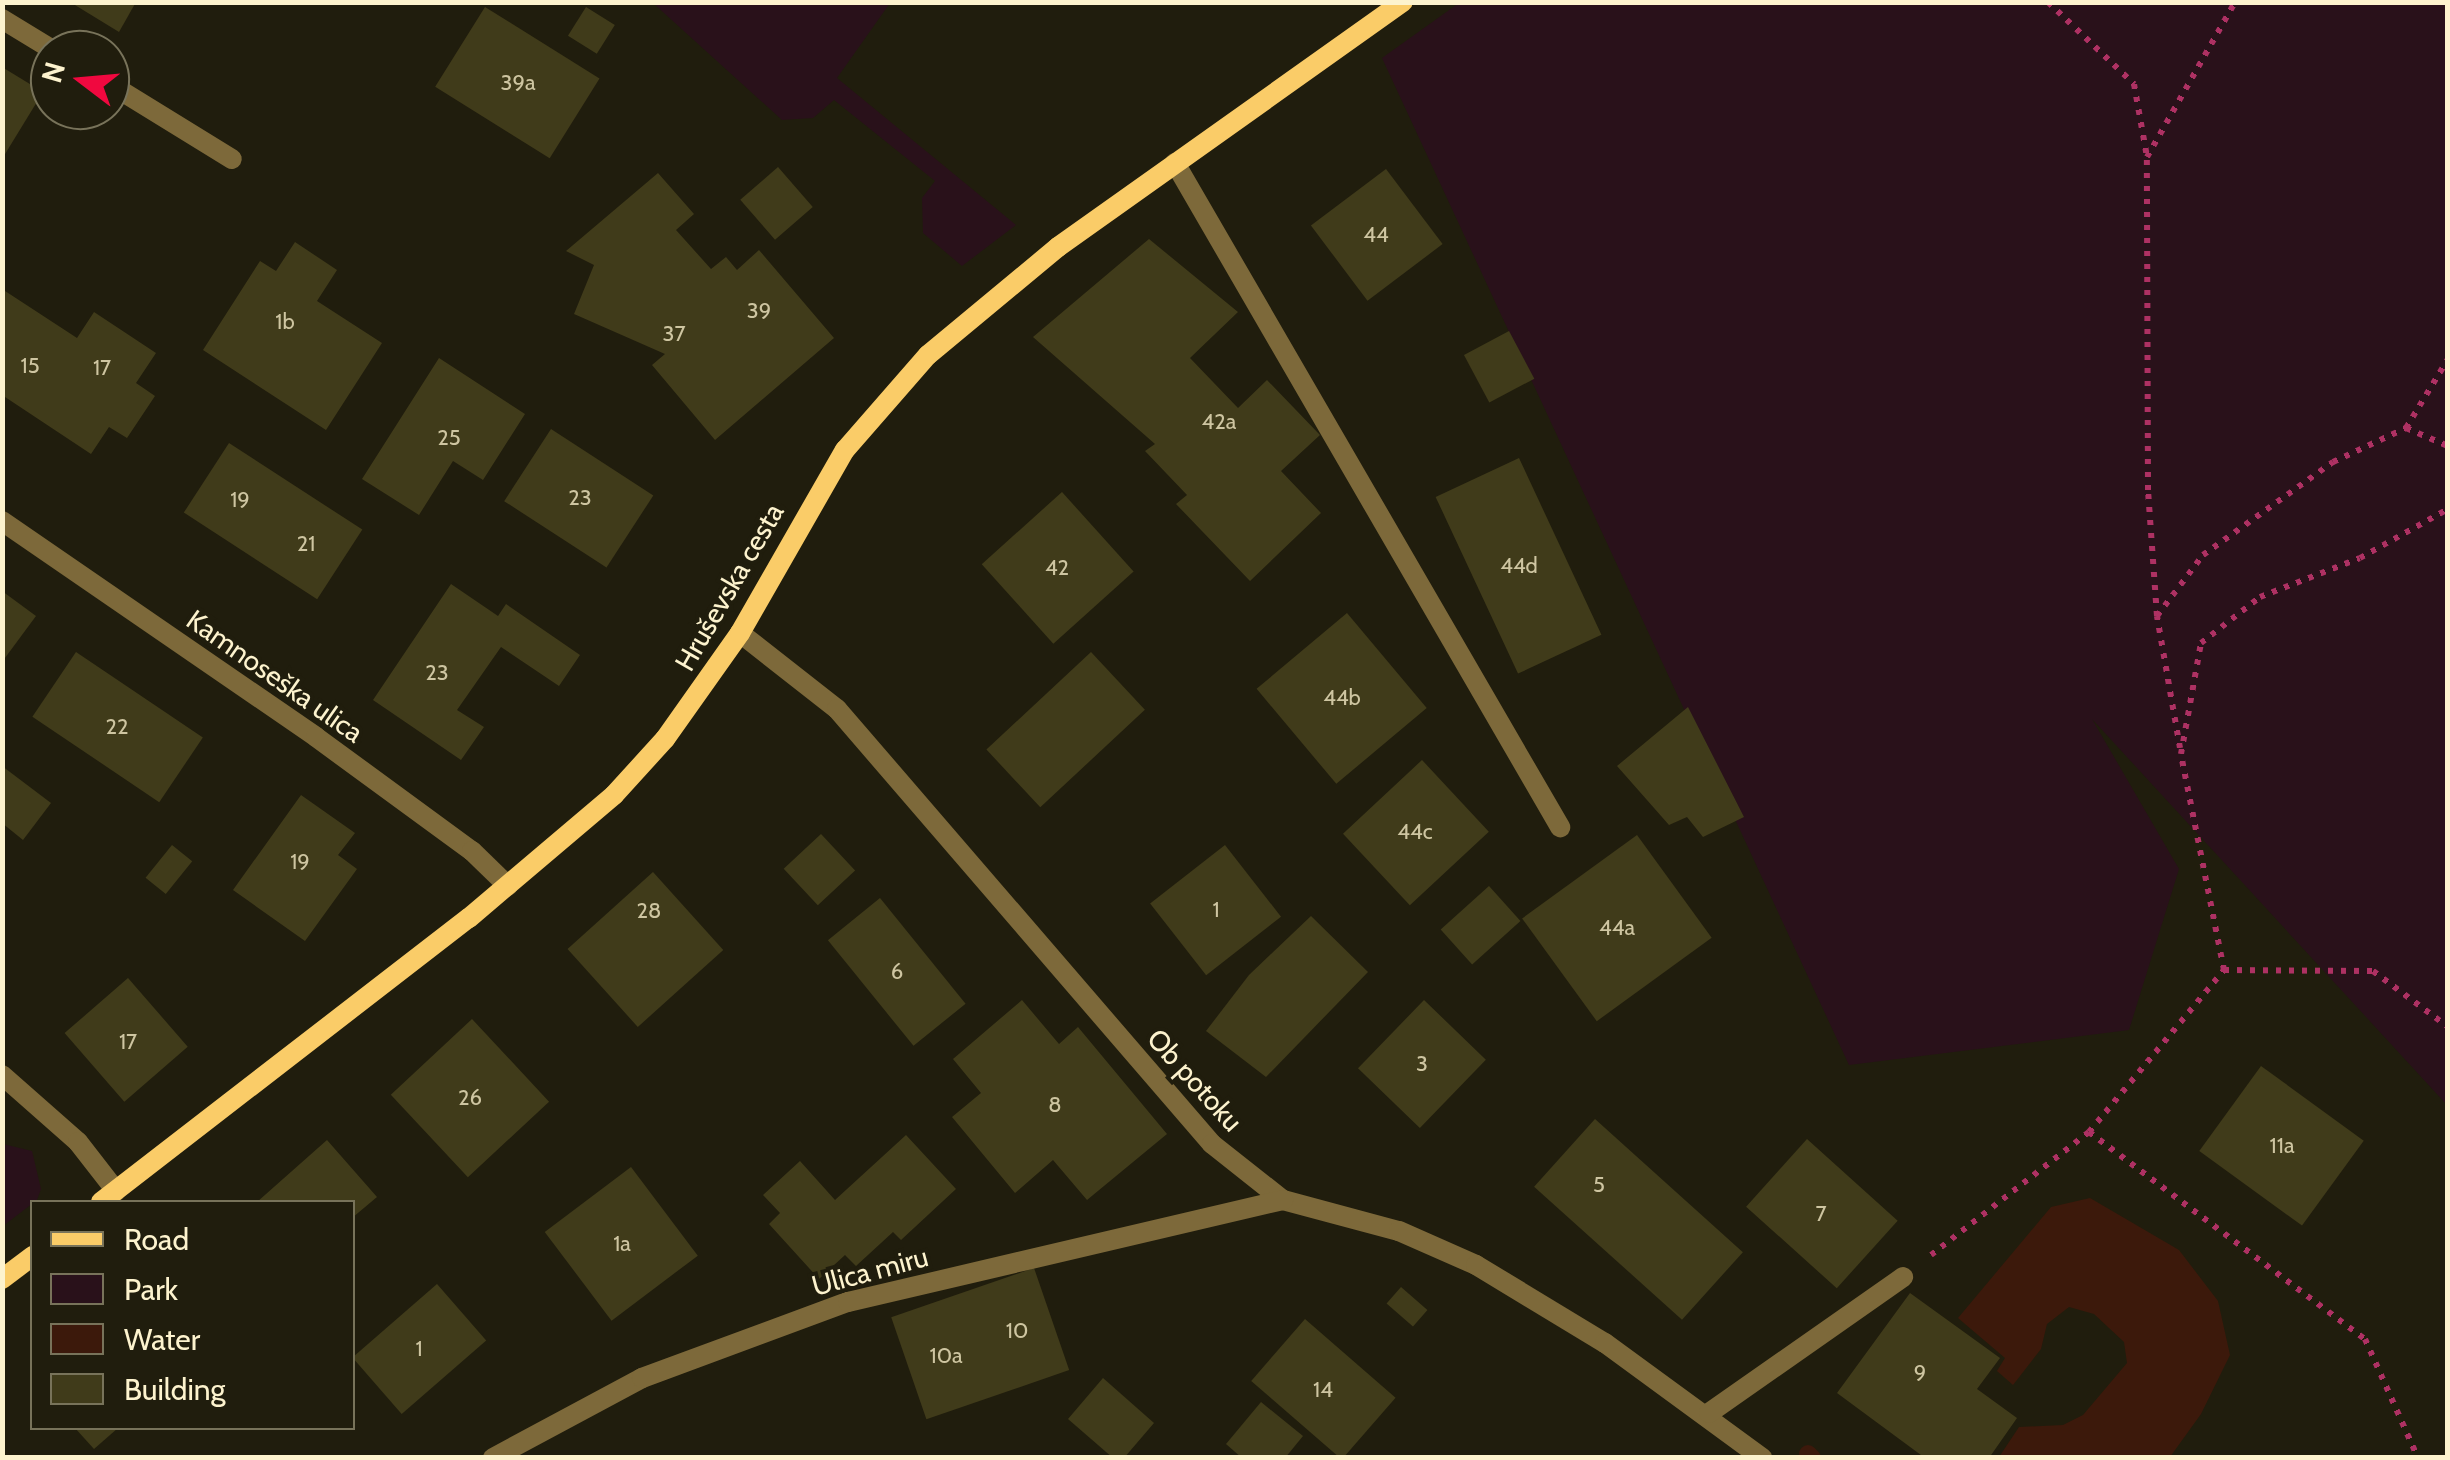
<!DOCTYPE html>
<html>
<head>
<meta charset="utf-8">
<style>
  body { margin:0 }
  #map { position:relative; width:2450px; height:1460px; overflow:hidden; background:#201d0d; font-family:Cabin,sans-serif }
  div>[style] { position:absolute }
  .green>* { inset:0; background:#29111a }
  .water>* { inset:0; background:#3c190b }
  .stream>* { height:18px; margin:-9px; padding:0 9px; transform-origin:9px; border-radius:9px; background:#3c190b }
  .building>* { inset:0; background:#403b1a; transform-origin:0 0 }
  .path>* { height:6px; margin-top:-3px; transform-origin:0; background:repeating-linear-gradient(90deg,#ae3163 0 5px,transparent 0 13px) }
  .lane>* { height:20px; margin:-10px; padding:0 10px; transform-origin:10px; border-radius:10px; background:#7d693a }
  .street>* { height:20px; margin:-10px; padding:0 10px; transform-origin:10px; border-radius:10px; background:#7d693a }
  .secondary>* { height:20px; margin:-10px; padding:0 10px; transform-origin:10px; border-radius:10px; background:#facc68 }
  span { translate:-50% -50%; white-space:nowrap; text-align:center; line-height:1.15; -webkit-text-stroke:8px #201d0d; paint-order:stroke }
  .number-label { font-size:22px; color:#cec5a1 }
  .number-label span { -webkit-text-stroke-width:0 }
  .street-label { font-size:28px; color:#fdf3ce }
  .frame { position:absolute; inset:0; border:5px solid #fdf3ce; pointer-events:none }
  .legend { position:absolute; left:30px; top:1200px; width:325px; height:230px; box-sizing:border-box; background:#201d0d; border:2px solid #78735a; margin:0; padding:12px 18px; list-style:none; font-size:30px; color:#fdf3ce }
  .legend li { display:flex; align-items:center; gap:20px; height:50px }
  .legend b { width:50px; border:2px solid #78735a }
  .north { position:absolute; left:30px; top:30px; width:100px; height:100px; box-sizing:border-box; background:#201d0d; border:2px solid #78735a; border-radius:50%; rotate:286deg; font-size:28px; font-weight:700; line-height:40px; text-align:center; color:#fdf3ce }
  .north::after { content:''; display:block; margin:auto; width:35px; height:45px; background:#f0083f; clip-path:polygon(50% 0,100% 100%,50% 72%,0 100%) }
</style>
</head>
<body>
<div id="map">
  <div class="green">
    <div style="clip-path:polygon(653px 3px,890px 3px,837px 78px,1016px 225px,962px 266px,923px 233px,922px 198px,935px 181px,834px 100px,813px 118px,782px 120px)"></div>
    <div style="clip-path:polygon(1459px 3px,2447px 3px,2447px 1105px,2092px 719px,2179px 869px,2129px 1030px,1849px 1065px,1382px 58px)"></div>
    <div style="clip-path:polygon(3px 1144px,32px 1151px,41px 1189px,37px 1200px,3px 1226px)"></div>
  </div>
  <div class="water">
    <div style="clip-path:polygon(2090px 1198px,2179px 1250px,2218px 1301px,2230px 1355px,2201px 1414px,2170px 1457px,1999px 1457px,2019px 1427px,2063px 1425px,2083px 1415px,2127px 1363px,2124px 1342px,2094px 1314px,2069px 1307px,2047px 1324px,2041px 1349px,2013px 1385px,1997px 1371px,2005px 1358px,1958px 1318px,2051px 1207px)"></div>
  </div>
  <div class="stream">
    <div style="left:1808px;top:1454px;width:6px;rotate:45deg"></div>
  </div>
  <div class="building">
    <div style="clip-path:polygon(70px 2px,136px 2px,119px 32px)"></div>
    <div style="left:485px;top:7px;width:135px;height:94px;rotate:32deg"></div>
    <div style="left:586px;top:7px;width:34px;height:34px;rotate:32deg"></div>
    <div style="clip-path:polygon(2px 67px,43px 92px,2px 159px)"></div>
    <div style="left:778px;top:167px;width:53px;height:50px;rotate:49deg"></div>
    <div style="left:1386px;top:169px;width:94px;height:94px;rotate:53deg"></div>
    <div style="clip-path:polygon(658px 173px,694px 214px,676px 230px,711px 269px,726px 257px,737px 270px,759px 250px,834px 338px,715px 440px,652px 365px,665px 354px,574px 314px,594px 265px,566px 251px)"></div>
    <div style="clip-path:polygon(1149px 239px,1238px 312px,1190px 358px,1238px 408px,1267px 380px,1320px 435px,1281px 471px,1321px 513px,1250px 581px,1176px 504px,1187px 495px,1145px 451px,1155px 444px,1033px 337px)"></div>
    <div style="clip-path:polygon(295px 242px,337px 270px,317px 301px,382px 343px,326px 430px,203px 350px,260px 261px,276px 271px)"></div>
    <div style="clip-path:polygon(2px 289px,77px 338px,94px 312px,156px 353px,136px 383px,155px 396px,127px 438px,109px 427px,91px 454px,2px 395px)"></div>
    <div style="left:1509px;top:331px;width:54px;height:51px;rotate:62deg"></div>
    <div style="clip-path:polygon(439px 358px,525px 414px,483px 480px,453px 461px,419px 515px,362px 479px)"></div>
    <div style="left:551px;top:429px;width:122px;height:86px;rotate:33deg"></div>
    <div style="left:229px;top:443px;width:159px;height:83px;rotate:33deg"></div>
    <div style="left:1519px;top:458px;width:195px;height:92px;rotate:65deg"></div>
    <div style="left:1062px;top:492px;width:107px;height:108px;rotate:48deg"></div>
    <div style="clip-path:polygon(451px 584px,498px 616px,506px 604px,580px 655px,559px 686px,501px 647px,457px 710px,484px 727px,461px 760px,373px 700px)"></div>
    <div style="clip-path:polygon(2px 591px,36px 616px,2px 662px)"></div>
    <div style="left:1347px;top:613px;width:124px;height:118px;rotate:50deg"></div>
    <div style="left:76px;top:652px;width:153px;height:78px;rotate:34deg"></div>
    <div style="left:1091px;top:652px;width:79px;height:143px;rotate:47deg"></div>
    <div style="clip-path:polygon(1688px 707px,1744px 817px,1703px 837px,1687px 817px,1669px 825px,1617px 766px)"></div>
    <div style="left:1422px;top:760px;width:98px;height:108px;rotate:47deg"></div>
    <div style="clip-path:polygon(2px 766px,51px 803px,23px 840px,2px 823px)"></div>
    <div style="clip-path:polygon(301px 795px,355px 833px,338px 855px,357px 869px,305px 941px,233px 890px)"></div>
    <div style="left:821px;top:834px;width:50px;height:51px;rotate:47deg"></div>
    <div style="left:1637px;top:835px;width:127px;height:142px;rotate:54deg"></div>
    <div style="left:172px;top:845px;width:26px;height:42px;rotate:39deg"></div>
    <div style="left:1225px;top:845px;width:91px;height:95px;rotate:52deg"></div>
    <div style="left:653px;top:872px;width:105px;height:115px;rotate:48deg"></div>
    <div style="left:1489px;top:886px;width:47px;height:65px;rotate:48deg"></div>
    <div style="left:880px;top:898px;width:136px;height:67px;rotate:51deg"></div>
    <div style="clip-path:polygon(1311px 916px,1368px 972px,1266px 1077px,1206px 1031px,1249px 975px)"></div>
    <div style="left:128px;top:978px;width:91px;height:84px;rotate:49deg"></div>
    <div style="clip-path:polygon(1022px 1000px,1059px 1044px,1078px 1027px,1167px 1134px,1087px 1200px,1053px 1160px,1015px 1193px,952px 1117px,981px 1093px,953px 1059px)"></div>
    <div style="left:1424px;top:1000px;width:86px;height:95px;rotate:44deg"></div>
    <div style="left:472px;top:1019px;width:113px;height:111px;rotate:47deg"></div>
    <div style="left:2261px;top:1066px;width:127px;height:105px;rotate:36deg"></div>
    <div style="left:1595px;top:1119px;width:199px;height:91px;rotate:42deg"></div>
    <div style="clip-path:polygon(906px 1135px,956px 1189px,901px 1240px,893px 1232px,856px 1266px,845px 1255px,819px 1279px,769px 1224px,780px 1213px,763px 1195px,800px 1161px,835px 1200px)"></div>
    <div style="left:1807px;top:1139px;width:122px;height:91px;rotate:42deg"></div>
    <div style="clip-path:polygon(327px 1140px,377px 1197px,352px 1218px,352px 1202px,257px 1202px)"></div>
    <div style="left:631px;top:1167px;width:111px;height:108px;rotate:53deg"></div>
    <div style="left:1034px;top:1268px;width:108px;height:151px;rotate:71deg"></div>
    <div style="left:437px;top:1284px;width:75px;height:112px;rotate:49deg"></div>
    <div style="left:1401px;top:1287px;width:35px;height:22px;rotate:41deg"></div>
    <div style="clip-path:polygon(1910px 1293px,2000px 1358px,1977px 1389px,2017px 1418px,1989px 1458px,1925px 1458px,1837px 1393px)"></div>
    <div style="left:1305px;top:1319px;width:120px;height:82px;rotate:41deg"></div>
    <div style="clip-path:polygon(1103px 1378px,1154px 1423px,1124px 1458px,1113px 1458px,1068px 1419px)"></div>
    <div style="clip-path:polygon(1261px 1402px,1303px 1436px,1285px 1458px,1242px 1458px,1226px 1444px)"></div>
    <div style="clip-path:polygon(75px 1428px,118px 1428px,94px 1449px)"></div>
  </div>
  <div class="path">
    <div style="left:2048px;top:2px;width:119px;rotate:43.6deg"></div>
    <div style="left:2134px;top:84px;width:74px;rotate:79.9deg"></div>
    <div style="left:2406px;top:428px;width:46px;rotate:23.2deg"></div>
    <div style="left:2157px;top:616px;width:126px;rotate:-94.1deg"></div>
    <div style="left:2148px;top:490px;width:333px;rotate:-90.2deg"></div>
    <div style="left:2147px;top:157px;width:178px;rotate:-60.4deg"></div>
    <div style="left:2180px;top:748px;width:134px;rotate:-99.9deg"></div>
    <div style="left:2157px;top:616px;width:76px;rotate:-53deg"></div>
    <div style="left:2203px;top:555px;width:160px;rotate:-35.6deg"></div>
    <div style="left:2333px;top:462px;width:81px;rotate:-25deg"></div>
    <div style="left:2406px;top:428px;width:81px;rotate:-58.7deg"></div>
    <div style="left:2224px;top:970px;width:220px;rotate:-101.3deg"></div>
    <div style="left:2181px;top:754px;width:113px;rotate:-79.8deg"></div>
    <div style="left:2201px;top:643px;width:75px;rotate:-37.9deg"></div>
    <div style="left:2260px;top:597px;width:107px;rotate:-21.3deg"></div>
    <div style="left:2360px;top:558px;width:101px;rotate:-29.1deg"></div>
    <div style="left:2224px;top:970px;width:149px;rotate:0.4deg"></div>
    <div style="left:2373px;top:971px;width:94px;rotate:36.7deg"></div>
    <div style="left:2089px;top:1132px;width:345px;rotate:36.9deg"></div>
    <div style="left:2365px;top:1339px;width:130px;rotate:66deg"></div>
    <div style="left:1931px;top:1255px;width:200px;rotate:-37.9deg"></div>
    <div style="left:2089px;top:1132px;width:211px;rotate:-50.2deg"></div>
  </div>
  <div class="lane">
    <div style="left:2px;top:19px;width:60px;rotate:31.3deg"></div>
    <div style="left:110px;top:84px;width:143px;rotate:31.6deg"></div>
  </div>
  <div class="street">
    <div style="left:1175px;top:163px;width:768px;rotate:59.89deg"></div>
    <div style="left:2px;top:521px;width:381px;rotate:34.5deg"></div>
    <div style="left:316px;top:737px;width:193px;rotate:36.2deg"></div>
    <div style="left:472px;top:851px;width:50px;rotate:44.2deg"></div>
    <div style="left:740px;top:633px;width:123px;rotate:38.1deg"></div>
    <div style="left:837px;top:709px;width:574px;rotate:49.24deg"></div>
    <div style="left:1212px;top:1144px;width:90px;rotate:38.3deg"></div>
    <div style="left:1283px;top:1200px;width:120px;rotate:15deg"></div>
    <div style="left:1399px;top:1231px;width:84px;rotate:23.8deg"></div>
    <div style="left:1476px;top:1265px;width:151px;rotate:31.2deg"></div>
    <div style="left:1605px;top:1343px;width:195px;rotate:36.2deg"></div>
    <div style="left:2px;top:1075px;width:101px;rotate:41.4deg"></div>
    <div style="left:78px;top:1142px;width:62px;rotate:52.2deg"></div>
    <div style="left:1709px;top:1413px;width:237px;rotate:-35deg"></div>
    <div style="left:493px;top:1458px;width:169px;rotate:-28.2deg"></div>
    <div style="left:642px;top:1378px;width:220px;rotate:-20.3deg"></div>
    <div style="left:848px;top:1302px;width:447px;rotate:-13.2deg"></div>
  </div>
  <div class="secondary">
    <div style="left:101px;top:1202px;width:465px;rotate:-37.7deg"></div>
    <div style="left:469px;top:918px;width:190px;rotate:-40.3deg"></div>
    <div style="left:614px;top:795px;width:76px;rotate:-47.7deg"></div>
    <div style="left:665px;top:739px;width:130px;rotate:-54.7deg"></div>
    <div style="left:740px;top:633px;width:211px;rotate:-60.2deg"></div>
    <div style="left:845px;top:450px;width:126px;rotate:-48.9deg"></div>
    <div style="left:928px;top:355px;width:169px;rotate:-39.7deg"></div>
    <div style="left:1058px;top:247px;width:423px;rotate:-35.4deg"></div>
    <div style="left:2px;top:1279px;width:38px;rotate:-37deg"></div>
  </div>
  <div class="number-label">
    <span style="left:518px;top:83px">39a</span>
    <span style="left:1376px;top:235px">44</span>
    <span style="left:759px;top:311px">39</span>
    <span style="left:285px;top:322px">1b</span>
    <span style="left:674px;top:334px">37</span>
    <span style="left:30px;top:366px">15</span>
    <span style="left:102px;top:368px">17</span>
    <span style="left:1219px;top:422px">42a</span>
    <span style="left:449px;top:438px">25</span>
    <span style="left:580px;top:498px">23</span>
    <span style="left:240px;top:500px">19</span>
    <span style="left:306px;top:544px">21</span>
    <span style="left:1519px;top:566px">44d</span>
    <span style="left:1057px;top:568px">42</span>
    <span style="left:437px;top:673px">23</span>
    <span style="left:1342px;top:698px">44b</span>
    <span style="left:117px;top:727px">22</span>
    <span style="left:1415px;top:832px">44c</span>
    <span style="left:300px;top:862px">19</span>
    <span style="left:1216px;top:910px">1</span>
    <span style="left:649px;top:911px">28</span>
    <span style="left:1617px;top:928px">44a</span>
    <span style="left:897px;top:972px">6</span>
    <span style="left:128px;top:1042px">17</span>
    <span style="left:1422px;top:1064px">3</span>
    <span style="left:470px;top:1098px">26</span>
    <span style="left:1055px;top:1105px">8</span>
    <span style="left:2282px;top:1146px">11a</span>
    <span style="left:1599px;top:1185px">5</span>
    <span style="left:1821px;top:1214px">7</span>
    <span style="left:622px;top:1244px">1a</span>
    <span style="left:1017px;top:1331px">10</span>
    <span style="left:419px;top:1349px">1</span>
    <span style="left:946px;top:1356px">10a</span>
    <span style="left:1920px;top:1373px">9</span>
    <span style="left:1323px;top:1390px">14</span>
  </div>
  <div class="street-label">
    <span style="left:729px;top:587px;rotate:-60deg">Hruševska cesta</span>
    <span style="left:275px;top:676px;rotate:35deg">Kamnoseška ulica</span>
    <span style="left:1195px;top:1080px;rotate:48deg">Ob potoku</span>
    <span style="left:870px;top:1271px;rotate:-15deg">Ulica miru</span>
  </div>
  <div class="frame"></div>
  <ul class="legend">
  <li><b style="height:12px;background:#facc68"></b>Road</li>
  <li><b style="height:28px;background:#29111a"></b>Park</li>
  <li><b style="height:28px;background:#3c190b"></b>Water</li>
  <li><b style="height:28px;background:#403b1a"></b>Building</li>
  </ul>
  <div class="north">N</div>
</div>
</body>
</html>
